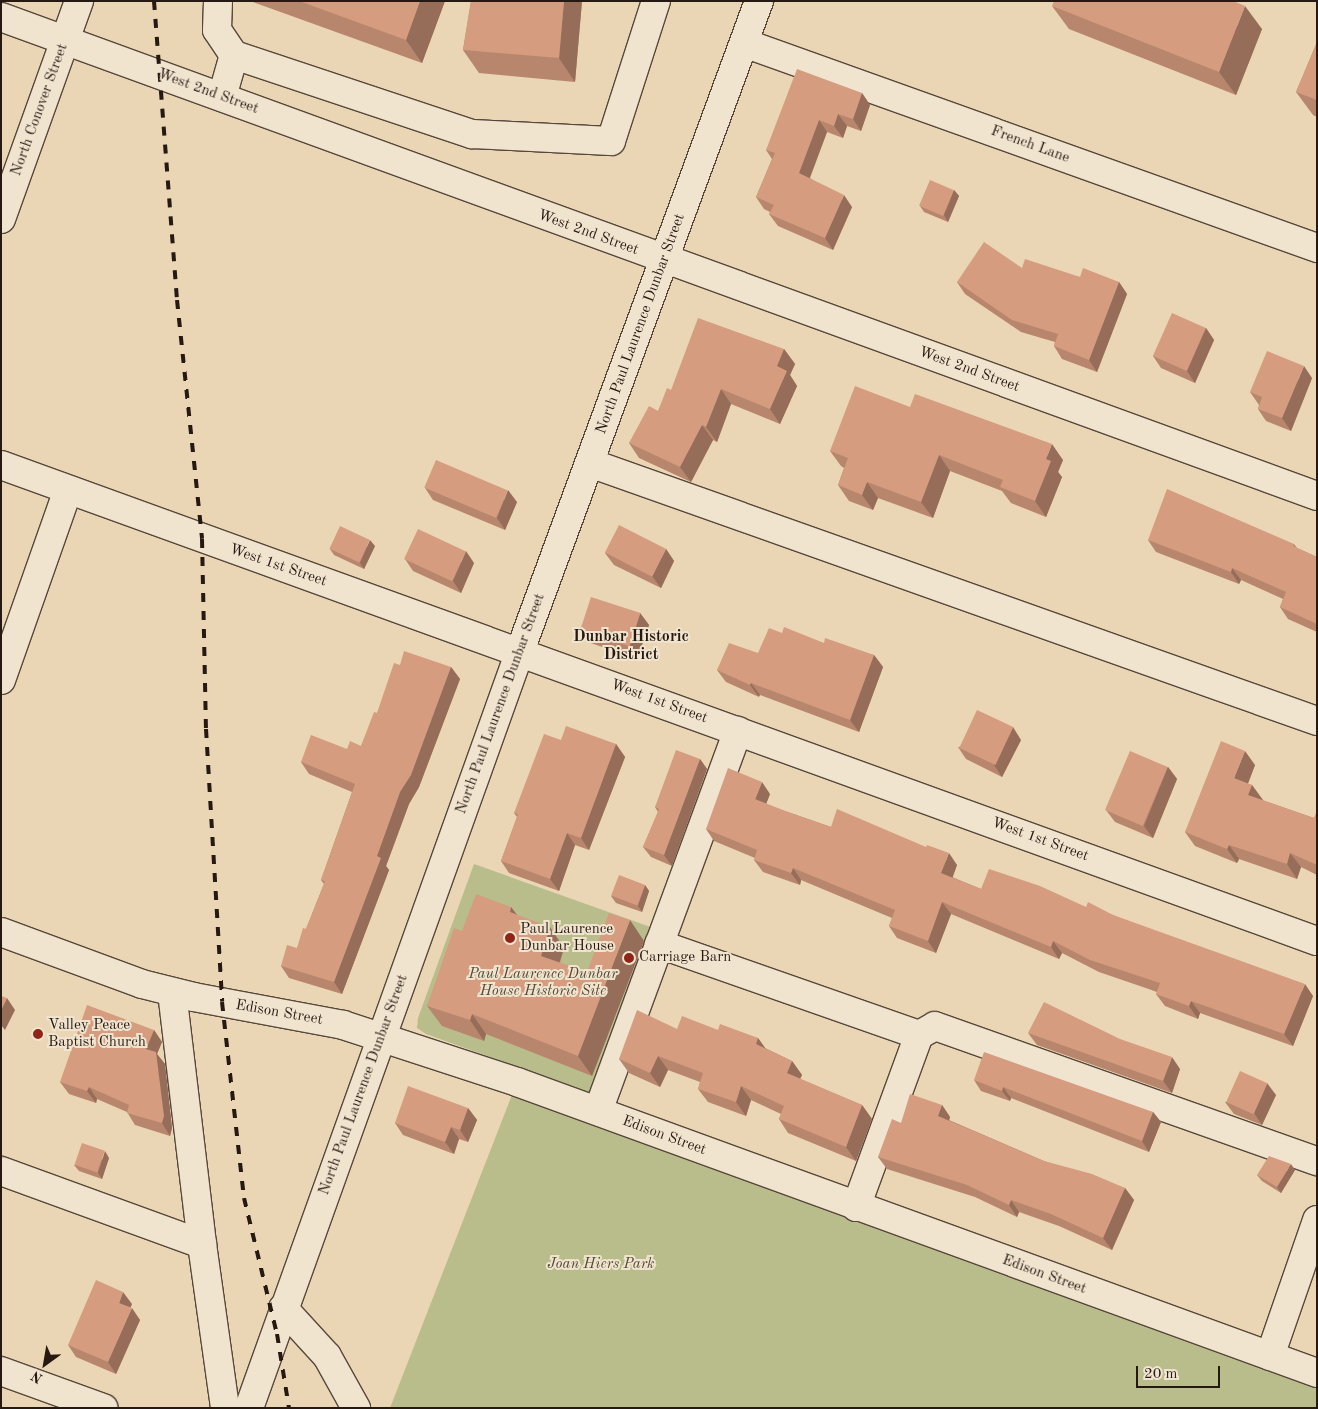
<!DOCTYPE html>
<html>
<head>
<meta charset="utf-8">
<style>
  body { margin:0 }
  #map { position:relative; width:1318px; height:1409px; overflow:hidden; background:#ead5b5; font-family:"Old Standard TT",serif }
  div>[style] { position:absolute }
  .green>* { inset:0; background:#b9bd8c }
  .roads { filter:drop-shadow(1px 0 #57483b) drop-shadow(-1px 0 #57483b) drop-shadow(0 1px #57483b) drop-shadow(0 -1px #57483b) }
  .minor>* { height:28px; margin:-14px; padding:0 14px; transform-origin:14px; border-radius:14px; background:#f1e4cf }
  .rail>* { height:4px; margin-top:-2px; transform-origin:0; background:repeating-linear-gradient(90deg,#261912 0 9px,transparent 0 18px) }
  .wall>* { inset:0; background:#b7866d }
  .shaded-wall>* { inset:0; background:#956d59; transform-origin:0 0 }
  .building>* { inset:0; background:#d59c7f; transform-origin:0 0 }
  .dots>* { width:14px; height:14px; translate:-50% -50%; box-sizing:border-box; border:2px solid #f1e4cf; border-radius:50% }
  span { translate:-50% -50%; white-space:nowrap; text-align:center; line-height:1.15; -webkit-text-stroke:4px #f1e4cf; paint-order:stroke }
  .street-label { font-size:15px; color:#261912 }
  .poi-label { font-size:15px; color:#261912 }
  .left { translate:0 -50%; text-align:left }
  .park-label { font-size:15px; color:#524a37; font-style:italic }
  .neighbourhood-label { font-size:16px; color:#261912; font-weight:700 }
  .frame { position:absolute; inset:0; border:2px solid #261912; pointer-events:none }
  .north { position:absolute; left:20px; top:1339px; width:50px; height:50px; -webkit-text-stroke:4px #f1e4cf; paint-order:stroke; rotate:212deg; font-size:14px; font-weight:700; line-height:20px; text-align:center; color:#261912 }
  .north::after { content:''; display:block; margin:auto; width:18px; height:22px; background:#261912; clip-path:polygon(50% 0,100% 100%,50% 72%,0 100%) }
  .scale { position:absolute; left:1136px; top:1366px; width:84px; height:22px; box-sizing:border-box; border:2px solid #261912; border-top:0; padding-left:6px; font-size:15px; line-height:18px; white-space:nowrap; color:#261912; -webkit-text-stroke:4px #f1e4cf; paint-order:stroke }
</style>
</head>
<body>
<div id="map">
  <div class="green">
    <div style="clip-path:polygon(474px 864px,659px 930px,596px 1095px,426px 1034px,417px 1028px,418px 1018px)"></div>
    <div style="clip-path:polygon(517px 1082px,1317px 1373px,1317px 1408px,390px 1408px)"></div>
  </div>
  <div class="roads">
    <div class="minor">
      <div style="left:218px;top:1px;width:29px;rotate:92deg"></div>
      <div style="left:217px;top:30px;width:30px;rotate:56deg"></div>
      <div style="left:234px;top:55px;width:251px;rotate:18.4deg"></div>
      <div style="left:472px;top:134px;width:139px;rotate:2.9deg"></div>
      <div style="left:611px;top:141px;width:147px;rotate:-72.2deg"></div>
      <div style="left:1px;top:17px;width:1400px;rotate:20deg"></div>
      <div style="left:744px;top:43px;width:609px;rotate:19.69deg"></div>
      <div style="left:222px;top:97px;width:44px;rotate:-74.1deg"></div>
      <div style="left:1px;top:219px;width:232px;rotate:-70.3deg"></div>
      <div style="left:590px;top:463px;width:771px;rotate:19.54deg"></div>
      <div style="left:1px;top:465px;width:1399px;rotate:19.89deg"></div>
      <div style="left:1px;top:680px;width:201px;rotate:-70.6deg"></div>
      <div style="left:1px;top:932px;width:150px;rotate:20.2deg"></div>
      <div style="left:142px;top:984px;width:54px;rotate:14deg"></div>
      <div style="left:194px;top:997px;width:152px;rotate:10.6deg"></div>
      <div style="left:343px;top:1025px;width:183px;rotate:18.1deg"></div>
      <div style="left:517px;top:1082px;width:851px;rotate:19.99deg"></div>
      <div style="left:659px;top:944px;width:275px;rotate:19.3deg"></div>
      <div style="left:172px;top:992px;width:254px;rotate:83.2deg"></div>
      <div style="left:202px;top:1244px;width:166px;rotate:82deg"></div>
      <div style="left:598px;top:1111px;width:405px;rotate:-69.8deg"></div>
      <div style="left:1px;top:1171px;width:214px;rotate:20deg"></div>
      <div style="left:856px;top:1207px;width:183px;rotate:-69.9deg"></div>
      <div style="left:919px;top:1035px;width:18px;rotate:-29deg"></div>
      <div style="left:935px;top:1026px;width:405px;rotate:19.5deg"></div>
      <div style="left:283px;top:1308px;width:65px;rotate:47.5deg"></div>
      <div style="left:327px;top:1356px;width:60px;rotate:60.9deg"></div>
      <div style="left:1270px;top:1356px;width:144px;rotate:-70.9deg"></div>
      <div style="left:1px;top:1371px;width:109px;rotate:19.9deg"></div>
      <div style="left:249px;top:1408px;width:804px;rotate:-70.3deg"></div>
      <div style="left:520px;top:651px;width:693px;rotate:-69.81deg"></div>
    </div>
  </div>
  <div class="rail">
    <div style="left:154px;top:1px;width:300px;rotate:85.6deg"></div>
    <div style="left:177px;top:300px;width:240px;rotate:84deg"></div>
    <div style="left:202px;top:539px;width:190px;rotate:88.8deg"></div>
    <div style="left:206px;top:729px;width:273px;rotate:86.6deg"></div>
    <div style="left:222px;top:1002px;width:197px;rotate:83.6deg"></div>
    <div style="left:244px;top:1198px;width:140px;rotate:76.4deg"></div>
    <div style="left:277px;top:1334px;width:75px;rotate:80.8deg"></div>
  </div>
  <div class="wall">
    <div style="clip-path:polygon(250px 1px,445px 1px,422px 63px)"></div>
    <div style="clip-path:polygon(471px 1px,582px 1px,575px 82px,479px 73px,463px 50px)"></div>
    <div style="clip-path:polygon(1052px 6px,1262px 29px,1236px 95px,1069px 29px)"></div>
    <div style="clip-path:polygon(1317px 42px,1317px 117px,1313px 115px,1296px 92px)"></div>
    <div style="clip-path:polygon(862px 93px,870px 105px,861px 131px,847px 126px,843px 138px,827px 132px,810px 178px,852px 207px,833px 250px,778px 226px,769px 214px,770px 212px,764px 209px,756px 197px,772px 159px,766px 150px)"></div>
    <div style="clip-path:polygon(954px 190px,959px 196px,948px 222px,924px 212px,920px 206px)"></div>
    <div style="clip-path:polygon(1022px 268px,1080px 277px,1119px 282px,1127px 294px,1097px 372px,1062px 359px,1054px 346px,1055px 342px,1021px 332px,965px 294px,957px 282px)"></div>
    <div style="clip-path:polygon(1206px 328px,1214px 340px,1195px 383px,1161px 368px,1153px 356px)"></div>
    <div style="clip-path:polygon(784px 349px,795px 364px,790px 375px,797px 386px,780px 424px,731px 404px,717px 442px,713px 440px,691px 482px,639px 458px,629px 443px,658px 411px,671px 390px)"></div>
    <div style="clip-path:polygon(1312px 378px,1291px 431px,1266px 421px,1258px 409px,1259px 405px,1250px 392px)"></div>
    <div style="clip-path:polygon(910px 407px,1063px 460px,1058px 472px,1062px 477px,1046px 517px,1011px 503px,1002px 491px,950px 471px,933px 518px,878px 498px,873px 510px,849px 501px,838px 485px,844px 468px,841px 466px,830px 451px)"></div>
    <div style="clip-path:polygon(425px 488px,517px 502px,505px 530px,433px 500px)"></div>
    <div style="clip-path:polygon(1148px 540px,1294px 544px,1297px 548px,1317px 557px,1317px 632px,1288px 619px,1280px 607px,1283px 599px,1241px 580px,1239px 584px,1156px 552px)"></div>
    <div style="clip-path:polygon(375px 546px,364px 569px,334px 555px,330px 549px)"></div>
    <div style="clip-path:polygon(666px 549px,674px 561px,661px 588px,614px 565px,605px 553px)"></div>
    <div style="clip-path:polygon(405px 559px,474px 563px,461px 593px,413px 571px)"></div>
    <div style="clip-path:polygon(640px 613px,649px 625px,637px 659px,588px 642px,580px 630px)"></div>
    <div style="clip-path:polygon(782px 633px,874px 655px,883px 667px,859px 732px,760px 695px,759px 697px,726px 682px,717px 670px,758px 653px)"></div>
    <div style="clip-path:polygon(400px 665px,451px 667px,460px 679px,419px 787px,409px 804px,386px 866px,389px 870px,342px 994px,289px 978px,281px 966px,297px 948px,306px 929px,324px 884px,321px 880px,352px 792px,309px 774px,301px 762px,361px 746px,377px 713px)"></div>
    <div style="clip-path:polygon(561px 740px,616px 744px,625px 757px,589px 850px,575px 845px,559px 891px,509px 873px,501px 861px,517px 817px,514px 813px)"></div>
    <div style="clip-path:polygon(1021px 740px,1002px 777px,966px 759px,958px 747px)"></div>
    <div style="clip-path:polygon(700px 759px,707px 769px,672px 866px,651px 857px,643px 847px,658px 812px,655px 807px)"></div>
    <div style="clip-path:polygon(1255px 765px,1248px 784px,1252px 785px,1262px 800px,1314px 818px,1317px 811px,1317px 875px,1301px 867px,1297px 879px,1239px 859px,1237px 863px,1195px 846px,1185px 832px)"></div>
    <div style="clip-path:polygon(1168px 767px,1177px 779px,1153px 838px,1115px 822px,1106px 810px)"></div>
    <div style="clip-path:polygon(770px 794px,766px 804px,785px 811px,831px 827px,957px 865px,952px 877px,981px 889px,1086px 907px,1113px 915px,1313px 996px,1293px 1046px,1200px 1013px,1198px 1019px,1165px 1006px,1156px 994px,1157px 992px,1099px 972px,1062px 953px,1059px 959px,951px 914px,936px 953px,897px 938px,889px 926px,892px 918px,801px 880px,800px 885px,763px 872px,754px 860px,755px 858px,714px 841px,706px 829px)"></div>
    <div style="clip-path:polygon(645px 885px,649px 891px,642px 912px,616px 903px,611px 896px)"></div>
    <div style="clip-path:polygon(511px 907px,517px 915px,564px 948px,560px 963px,587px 972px,644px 941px,592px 1076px,486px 1034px,484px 1041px,442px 1026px,427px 1006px,462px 931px)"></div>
    <div style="clip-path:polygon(677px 1029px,718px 1030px,758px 1038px,765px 1048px,792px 1061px,802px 1075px,800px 1079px,862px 1105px,872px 1119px,856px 1161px,788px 1133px,779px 1119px,781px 1114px,751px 1100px,746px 1116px,708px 1102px,698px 1089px,700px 1082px,668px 1070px,660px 1087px,629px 1073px,619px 1059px)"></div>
    <div style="clip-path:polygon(154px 1030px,162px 1042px,157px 1054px,165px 1064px,172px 1128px,170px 1136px,135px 1125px,127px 1112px,97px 1099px,96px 1103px,69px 1094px,60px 1082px)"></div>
    <div style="clip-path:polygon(1028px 1033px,1180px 1069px,1172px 1093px,1037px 1045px)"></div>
    <div style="clip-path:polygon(974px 1080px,1153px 1112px,1161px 1122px,1149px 1152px,1011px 1098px,1010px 1101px,981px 1091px)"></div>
    <div style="clip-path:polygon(1276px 1095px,1262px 1125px,1234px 1114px,1225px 1102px)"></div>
    <div style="clip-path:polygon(942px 1105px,950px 1117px,949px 1120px,1044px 1161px,1125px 1188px,1134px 1200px,1112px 1250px,1059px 1226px,1019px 1212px,1017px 1217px,975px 1197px,887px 1169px,878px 1157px,901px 1123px)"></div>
    <div style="clip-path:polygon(468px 1108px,477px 1120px,468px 1142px,459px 1139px,454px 1154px,403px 1135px,395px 1123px)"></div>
    <div style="clip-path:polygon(109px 1158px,102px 1179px,79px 1171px,74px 1165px)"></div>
    <div style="clip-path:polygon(1295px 1170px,1281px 1193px,1262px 1181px,1257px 1175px)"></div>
    <div style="clip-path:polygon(132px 1304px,130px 1308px,140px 1320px,116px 1374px,76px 1357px,68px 1345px)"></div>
  </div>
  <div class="shaded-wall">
    <div style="clip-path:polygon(420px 1px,445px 1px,422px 63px,406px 40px)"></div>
    <div style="clip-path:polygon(564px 1px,582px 1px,575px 82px,559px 58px)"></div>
    <div style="clip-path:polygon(1245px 6px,1262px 29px,1236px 95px,1219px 72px)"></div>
    <div style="clip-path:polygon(862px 93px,870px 105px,861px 131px,853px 119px)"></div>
    <div style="clip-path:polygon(838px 114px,847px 126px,843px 138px,834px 126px)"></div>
    <div style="clip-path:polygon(819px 120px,827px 132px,807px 185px,799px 173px)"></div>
    <div style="clip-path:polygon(954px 190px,959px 196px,948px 222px,944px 215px)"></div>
    <div style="clip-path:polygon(844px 195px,852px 207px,833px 250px,825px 238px)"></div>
    <div style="clip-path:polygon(1119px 282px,1127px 294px,1097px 372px,1089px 360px)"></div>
    <div style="clip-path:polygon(1206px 328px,1214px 340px,1195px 383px,1187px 371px)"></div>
    <div style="clip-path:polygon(784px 349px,795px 364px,790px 375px,797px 386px,780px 424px,770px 409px,777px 366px)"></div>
    <div style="clip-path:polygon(1304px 366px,1312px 378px,1291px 431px,1282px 418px)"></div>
    <div style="clip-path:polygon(721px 389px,731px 404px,717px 442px,706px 427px)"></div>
    <div style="clip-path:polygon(702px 425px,713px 440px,691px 482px,680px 467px)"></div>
    <div style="clip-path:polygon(1052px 444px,1063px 460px,1058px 472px,1062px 477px,1046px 517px,1035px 501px,1046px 459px)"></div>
    <div style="clip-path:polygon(939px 455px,950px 471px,933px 518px,921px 502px)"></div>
    <div style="clip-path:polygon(867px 482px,878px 498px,873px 510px,862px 495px)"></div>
    <div style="clip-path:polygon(508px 490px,517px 502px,505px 530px,497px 518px)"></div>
    <div style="clip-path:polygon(370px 540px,375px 546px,364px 569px,360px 563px)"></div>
    <div style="clip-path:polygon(666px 549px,674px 561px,661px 588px,652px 576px)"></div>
    <div style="clip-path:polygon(466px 551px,474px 563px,461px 593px,453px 581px)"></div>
    <div style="clip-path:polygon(1232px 568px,1241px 580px,1239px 584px,1231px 572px)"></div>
    <div style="clip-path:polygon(640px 613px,649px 625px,637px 659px,629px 647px)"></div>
    <div style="clip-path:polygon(874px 655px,883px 667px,859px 732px,850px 720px)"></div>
    <div style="clip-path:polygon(451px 667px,460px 679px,419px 787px,409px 804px,386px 866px,389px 870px,342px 994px,334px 982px,377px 856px,400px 792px)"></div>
    <div style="left:751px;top:683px;width:15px;height:2px;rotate:53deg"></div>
    <div style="clip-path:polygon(1013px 727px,1021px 740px,1002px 777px,994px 765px)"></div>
    <div style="clip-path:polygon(616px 744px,625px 757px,589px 850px,581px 838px)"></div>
    <div style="clip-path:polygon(1245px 751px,1255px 765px,1244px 793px,1234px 778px)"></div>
    <div style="clip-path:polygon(700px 759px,707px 769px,672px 866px,664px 855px)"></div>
    <div style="clip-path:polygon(1168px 767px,1177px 779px,1153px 838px,1144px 826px)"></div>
    <div style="clip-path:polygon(762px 782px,770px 794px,763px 812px,755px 799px)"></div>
    <div style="clip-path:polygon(1252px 785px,1263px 800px,1259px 810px,1248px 795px)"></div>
    <div style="clip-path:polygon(567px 833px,575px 845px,559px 891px,550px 879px)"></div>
    <div style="clip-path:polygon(1229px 845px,1239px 859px,1237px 863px,1227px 849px)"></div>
    <div style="clip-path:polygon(949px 853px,957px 865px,950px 885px,941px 873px)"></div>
    <div style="clip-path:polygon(1290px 853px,1301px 867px,1297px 879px,1287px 864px)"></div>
    <div style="clip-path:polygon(793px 868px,801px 880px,800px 885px,791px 873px)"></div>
    <div style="clip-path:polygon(645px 885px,649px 891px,642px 912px,638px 906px)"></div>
    <div style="clip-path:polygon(942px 902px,951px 914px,936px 953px,928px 941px)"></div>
    <div style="clip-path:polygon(511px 907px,526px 927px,510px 912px)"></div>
    <div style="clip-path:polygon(630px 920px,644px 941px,592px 1076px,578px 1056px)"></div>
    <div style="clip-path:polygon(550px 927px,564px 948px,555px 976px,541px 956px)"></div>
    <div style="clip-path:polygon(1053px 941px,1062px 953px,1059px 959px,1051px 947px)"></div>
    <div style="clip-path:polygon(1305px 984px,1313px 996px,1293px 1046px,1284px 1034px)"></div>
    <div style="clip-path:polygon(7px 998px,15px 1010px,5px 1030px,1px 1025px,1px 1010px)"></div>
    <div style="clip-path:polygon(1191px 1001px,1200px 1013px,1198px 1019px,1189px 1006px)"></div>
    <div style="clip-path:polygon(472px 1014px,486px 1034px,484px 1041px,470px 1020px)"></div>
    <div style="clip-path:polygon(154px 1030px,162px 1042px,157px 1054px,165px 1064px,172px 1128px,170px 1136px,162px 1123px,146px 1049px)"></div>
    <div style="clip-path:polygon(758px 1038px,768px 1052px,756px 1044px)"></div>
    <div style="clip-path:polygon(658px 1056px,668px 1070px,660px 1087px,650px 1073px)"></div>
    <div style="clip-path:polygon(1172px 1057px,1180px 1069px,1172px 1093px,1163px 1081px)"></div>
    <div style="clip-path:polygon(792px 1061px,802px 1075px,796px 1087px,787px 1073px)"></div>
    <div style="clip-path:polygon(1267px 1083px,1276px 1095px,1262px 1125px,1254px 1113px)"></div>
    <div style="clip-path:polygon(741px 1086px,751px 1100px,746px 1116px,736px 1102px)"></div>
    <div style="clip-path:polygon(89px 1087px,97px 1099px,96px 1103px,87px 1091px)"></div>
    <div style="clip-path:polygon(1003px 1087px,1011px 1098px,1010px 1101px,1002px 1091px)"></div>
    <div style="clip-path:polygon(862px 1105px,872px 1119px,856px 1161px,846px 1147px)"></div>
    <div style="clip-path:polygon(942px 1105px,950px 1117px,947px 1128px,938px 1116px)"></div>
    <div style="clip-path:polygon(468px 1108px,477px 1120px,468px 1142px,460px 1130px)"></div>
    <div style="clip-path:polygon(1153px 1112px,1161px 1122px,1149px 1152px,1142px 1141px)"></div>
    <div style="clip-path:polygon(451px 1127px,459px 1139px,454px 1154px,445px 1142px)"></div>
    <div style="clip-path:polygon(105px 1151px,109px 1158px,102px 1179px,98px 1173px)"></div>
    <div style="clip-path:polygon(1291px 1164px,1295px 1170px,1281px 1193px,1277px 1187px)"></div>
    <div style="clip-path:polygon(1125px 1188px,1134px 1200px,1112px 1250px,1103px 1238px)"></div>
    <div style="clip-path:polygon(1011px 1200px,1019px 1212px,1017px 1217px,1009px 1205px)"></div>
    <div style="clip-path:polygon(123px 1292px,132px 1304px,127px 1315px,119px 1303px)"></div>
    <div style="clip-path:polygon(132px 1308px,140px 1320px,116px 1374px,108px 1362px)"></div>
  </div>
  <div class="building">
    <div style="clip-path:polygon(299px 1px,420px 1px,406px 40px)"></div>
    <div style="clip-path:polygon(471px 1px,564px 1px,559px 58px,463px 50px)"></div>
    <div style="clip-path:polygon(1054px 1px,1233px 1px,1245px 6px,1219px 72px,1052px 6px)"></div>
    <div style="clip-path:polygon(1317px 42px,1317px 100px,1296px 92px)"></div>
    <div style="clip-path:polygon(797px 69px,862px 93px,853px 119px,838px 114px,834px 126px,819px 120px,799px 173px,844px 195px,825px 238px,769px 214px,774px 205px,756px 197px,775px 153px,766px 150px)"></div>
    <div style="left:930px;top:180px;width:26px;height:28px;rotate:23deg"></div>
    <div style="clip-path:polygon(984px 242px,1022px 268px,1025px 259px,1080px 277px,1083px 268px,1119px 282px,1089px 360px,1054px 346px,1058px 334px,1012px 320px,957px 282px)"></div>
    <div style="left:1172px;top:313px;width:37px;height:47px;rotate:24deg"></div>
    <div style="clip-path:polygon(698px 318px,784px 349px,777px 366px,787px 371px,770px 409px,721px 389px,706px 427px,702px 425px,680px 467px,629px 443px,649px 406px,658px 411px,667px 388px,671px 390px)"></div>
    <div style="clip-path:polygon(1267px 351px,1304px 366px,1282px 418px,1258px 409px,1262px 397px,1250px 392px)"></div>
    <div style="clip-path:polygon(855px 386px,910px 407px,915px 394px,1052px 444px,1046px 459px,1051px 461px,1035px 501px,1000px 487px,1003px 480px,939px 455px,921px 502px,867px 482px,862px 495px,838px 485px,848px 458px,830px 451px)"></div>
    <div style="left:436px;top:460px;width:78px;height:30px;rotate:23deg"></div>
    <div style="clip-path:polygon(1167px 489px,1294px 544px,1293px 546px,1317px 557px,1317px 624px,1280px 607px,1286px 592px,1232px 568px,1231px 572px,1148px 540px)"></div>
    <div style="left:619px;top:525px;width:53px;height:31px;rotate:27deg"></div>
    <div style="left:340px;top:526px;width:33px;height:25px;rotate:25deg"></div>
    <div style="left:418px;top:529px;width:53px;height:33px;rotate:25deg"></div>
    <div style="left:591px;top:597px;width:52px;height:35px;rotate:18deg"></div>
    <div style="clip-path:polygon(784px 627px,824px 643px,825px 638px,874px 655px,850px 720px,751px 683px,750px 685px,717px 670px,729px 643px,758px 653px,769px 628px,782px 633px)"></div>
    <div style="clip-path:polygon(404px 651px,451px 667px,411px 775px,400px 792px,377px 856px,381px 858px,334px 982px,281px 966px,287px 945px,297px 948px,303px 928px,306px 929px,325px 881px,321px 880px,355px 784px,301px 762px,311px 735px,347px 749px,350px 741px,361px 746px,374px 712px,377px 713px,394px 663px,400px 665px)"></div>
    <div style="left:977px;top:710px;width:40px;height:42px;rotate:25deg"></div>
    <div style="clip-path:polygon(566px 726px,616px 744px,581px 838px,567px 833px,550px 879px,501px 861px,518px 814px,514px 813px,544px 734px,561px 740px)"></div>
    <div style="clip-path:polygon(1221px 741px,1245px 751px,1234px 778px,1252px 785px,1248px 795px,1314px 818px,1317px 811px,1317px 865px,1290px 853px,1287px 864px,1229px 845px,1227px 849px,1185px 832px)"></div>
    <div style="clip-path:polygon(676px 750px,700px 759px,664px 855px,643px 847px,659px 809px,655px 807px)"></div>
    <div style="left:1130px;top:751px;width:41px;height:64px;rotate:23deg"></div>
    <div style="clip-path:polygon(728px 768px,762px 782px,755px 799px,785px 811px,831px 827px,837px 809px,926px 847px,927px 845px,949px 853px,941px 873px,981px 889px,989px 869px,1040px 886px,1086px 907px,1088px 902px,1113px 915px,1305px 984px,1284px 1034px,1191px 1001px,1189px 1006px,1156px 994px,1160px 983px,1090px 960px,1053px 941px,1051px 947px,942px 902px,928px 941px,889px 926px,895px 910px,793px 868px,791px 873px,754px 860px,757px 850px,706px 829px)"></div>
    <div style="left:619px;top:875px;width:28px;height:22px;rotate:21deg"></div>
    <div style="clip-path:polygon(476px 894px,511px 907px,510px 912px,550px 927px,541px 956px,587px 972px,609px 913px,630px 920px,578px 1056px,472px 1014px,470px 1020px,427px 1006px,454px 928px,462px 931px)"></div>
    <div style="clip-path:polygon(1px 996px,7px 998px,1px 1010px)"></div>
    <div style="clip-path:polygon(1044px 1002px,1120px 1039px,1172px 1057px,1163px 1081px,1028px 1033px)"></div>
    <div style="clip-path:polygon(87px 1005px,154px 1030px,146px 1049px,156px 1052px,164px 1116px,162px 1123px,127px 1113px,129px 1105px,89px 1087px,87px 1091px,60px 1082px)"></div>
    <div style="clip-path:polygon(637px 1010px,677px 1029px,682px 1016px,718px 1030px,720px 1024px,758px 1038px,756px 1044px,792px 1061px,787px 1073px,862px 1105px,846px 1147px,779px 1119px,784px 1106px,741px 1086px,736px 1102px,698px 1089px,703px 1073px,658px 1056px,650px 1073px,619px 1059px)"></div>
    <div style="clip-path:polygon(984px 1052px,1153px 1112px,1142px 1141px,1003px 1087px,1002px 1091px,974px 1080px)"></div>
    <div style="left:1240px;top:1071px;width:30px;height:34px;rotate:24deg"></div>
    <div style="clip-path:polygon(408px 1086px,468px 1108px,460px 1130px,451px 1127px,445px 1142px,395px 1123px)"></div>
    <div style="clip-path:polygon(910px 1094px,942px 1105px,938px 1116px,1044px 1161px,1092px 1174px,1125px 1188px,1103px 1238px,1051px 1214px,1011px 1200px,1009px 1205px,967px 1185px,878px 1157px,892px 1119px,901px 1123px)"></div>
    <div style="left:82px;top:1143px;width:24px;height:23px;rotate:19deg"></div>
    <div style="clip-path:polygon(1269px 1156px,1291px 1164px,1277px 1187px,1257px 1175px)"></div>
    <div style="clip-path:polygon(96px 1280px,123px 1292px,119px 1303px,132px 1308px,108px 1362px,68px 1345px)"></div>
  </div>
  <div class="dots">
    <div style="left:510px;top:938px;background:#8f2418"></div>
    <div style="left:629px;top:958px;background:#8f2418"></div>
    <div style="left:38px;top:1034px;background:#8f2418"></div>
  </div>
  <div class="street-label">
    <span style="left:208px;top:92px;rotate:20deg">West 2nd Street</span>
    <span style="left:40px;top:110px;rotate:-70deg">North Conover Street</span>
    <span style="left:1030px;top:145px;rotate:20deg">French Lane</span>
    <span style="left:588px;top:233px;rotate:20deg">West 2nd Street</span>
    <span style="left:641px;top:324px;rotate:-70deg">North Paul Laurence Dunbar Street</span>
    <span style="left:969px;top:370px;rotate:20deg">West 2nd Street</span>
    <span style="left:278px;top:566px;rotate:19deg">West 1st Street</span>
    <span style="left:659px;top:702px;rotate:20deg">West 1st Street</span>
    <span style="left:501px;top:704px;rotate:-70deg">North Paul Laurence Dunbar Street</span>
    <span style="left:1040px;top:840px;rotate:20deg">West 1st Street</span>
    <span style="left:279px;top:1013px;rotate:10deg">Edison Street</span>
    <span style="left:364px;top:1085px;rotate:-70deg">North Paul Laurence Dunbar Street</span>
    <span style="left:664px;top:1136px;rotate:20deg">Edison Street</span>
    <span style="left:1044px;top:1275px;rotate:20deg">Edison Street</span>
  </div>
  <div class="poi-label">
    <span class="left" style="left:520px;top:938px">Paul Laurence<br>Dunbar House</span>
    <span class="left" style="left:639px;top:958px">Carriage Barn</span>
    <span class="left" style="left:48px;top:1034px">Valley Peace<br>Baptist Church</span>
  </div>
  <div class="park-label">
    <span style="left:543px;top:983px">Paul Laurence Dunbar<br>House Historic Site</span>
    <span style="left:601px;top:1265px">Joan Hiers Park</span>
  </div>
  <div class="neighbourhood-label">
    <span style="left:631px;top:646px">Dunbar Historic<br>District</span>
  </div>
  <div class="frame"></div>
  <div class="north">N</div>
  <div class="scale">20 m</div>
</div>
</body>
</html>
